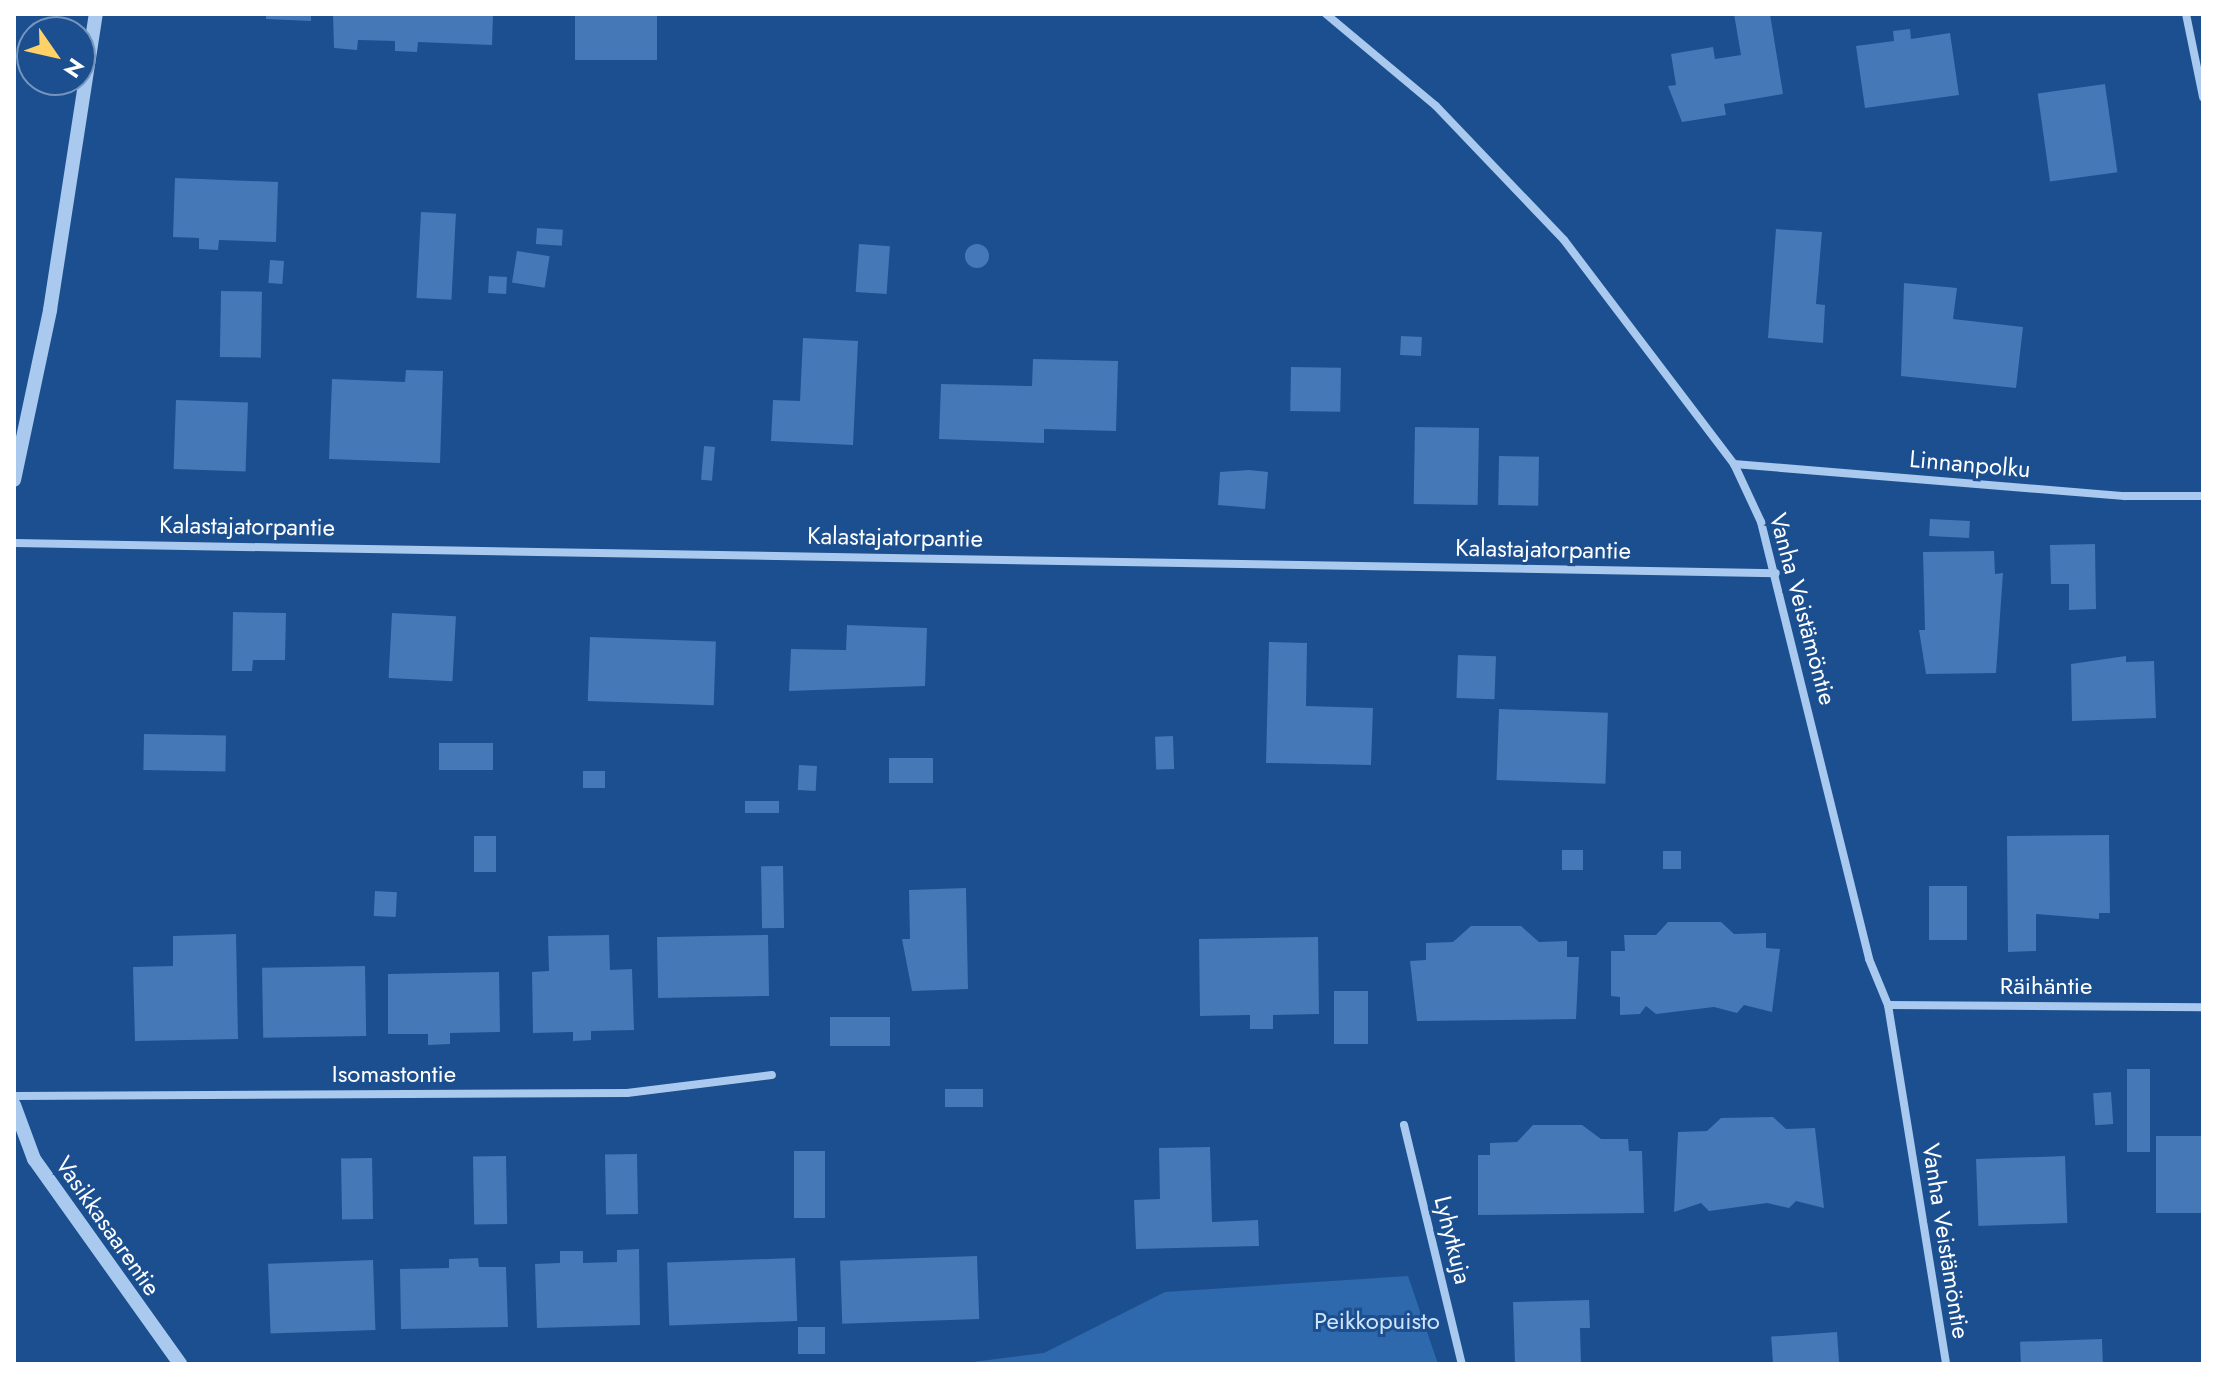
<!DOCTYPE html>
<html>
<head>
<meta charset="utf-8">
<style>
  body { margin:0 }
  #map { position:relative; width:2217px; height:1378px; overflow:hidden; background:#1b4f8f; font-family:Jost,sans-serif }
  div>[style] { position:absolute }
  .green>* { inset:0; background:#2e69ad }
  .building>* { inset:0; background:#4478b7; transform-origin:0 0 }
  .round { border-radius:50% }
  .minor>* { height:8px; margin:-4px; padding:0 4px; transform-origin:4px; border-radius:4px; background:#a9c9ee }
  .tertiary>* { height:14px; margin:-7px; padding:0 7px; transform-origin:7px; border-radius:7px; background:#a9c9ee }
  span { translate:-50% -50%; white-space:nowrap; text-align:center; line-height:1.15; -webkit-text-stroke:6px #1b4f8f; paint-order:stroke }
  .street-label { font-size:24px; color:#fff }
  .park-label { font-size:24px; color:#cfe3fa }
  .frame { position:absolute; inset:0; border:16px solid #fff; pointer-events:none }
  .north { position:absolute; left:16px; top:16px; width:80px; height:80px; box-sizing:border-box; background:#1b4f8f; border:2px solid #7695bc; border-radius:50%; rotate:124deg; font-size:22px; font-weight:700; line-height:32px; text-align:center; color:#fff }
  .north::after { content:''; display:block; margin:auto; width:28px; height:36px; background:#ffd166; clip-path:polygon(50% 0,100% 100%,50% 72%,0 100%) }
</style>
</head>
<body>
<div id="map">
  <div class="green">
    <div style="clip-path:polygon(1408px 1276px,1438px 1364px,957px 1364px,1044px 1353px,1165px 1292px)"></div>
  </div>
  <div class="building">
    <div style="clip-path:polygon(266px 14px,311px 14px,311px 21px,266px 19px)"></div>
    <div style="clip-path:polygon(333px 14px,493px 15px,492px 45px,418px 42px,417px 52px,395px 51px,395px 41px,358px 40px,357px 50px,334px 48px)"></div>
    <div style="left:575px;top:14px;width:82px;height:46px"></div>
    <div style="clip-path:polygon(1734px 14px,1770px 14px,1783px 94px,1724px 104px,1726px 115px,1682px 122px,1668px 86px,1676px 85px,1671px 54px,1713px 47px,1715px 59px,1741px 55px)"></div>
    <div style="clip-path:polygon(1910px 29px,1911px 39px,1950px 33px,1959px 95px,1865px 108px,1856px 46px,1894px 41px,1893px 31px)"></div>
    <div style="left:2105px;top:84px;width:89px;height:68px;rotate:82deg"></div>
    <div style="clip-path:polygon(175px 178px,278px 182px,276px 242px,219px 240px,218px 250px,199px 249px,199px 238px,173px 237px)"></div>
    <div style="left:421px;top:212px;width:35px;height:86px;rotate:3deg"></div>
    <div style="left:537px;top:228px;width:26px;height:16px;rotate:4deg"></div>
    <div style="clip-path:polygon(1776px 229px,1822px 232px,1816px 304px,1825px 305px,1823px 343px,1768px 338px)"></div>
    <div class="round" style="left:965px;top:244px;width:24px;height:24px"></div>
    <div style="left:859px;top:244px;width:31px;height:48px;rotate:4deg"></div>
    <div style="left:517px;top:251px;width:33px;height:32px;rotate:9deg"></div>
    <div style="left:270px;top:260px;width:14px;height:23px;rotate:4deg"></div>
    <div style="left:489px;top:276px;width:18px;height:17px;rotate:3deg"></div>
    <div style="clip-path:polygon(1904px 283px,1957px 288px,1953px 319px,2023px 327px,2016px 388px,1901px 376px)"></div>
    <div style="left:221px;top:291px;width:41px;height:66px;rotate:1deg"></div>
    <div style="left:1401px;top:336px;width:21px;height:19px;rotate:3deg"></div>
    <div style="clip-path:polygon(803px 338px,858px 341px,853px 445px,771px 441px,773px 400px,800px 401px)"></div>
    <div style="clip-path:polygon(1033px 359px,1118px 361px,1116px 431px,1044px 429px,1044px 443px,939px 439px,941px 384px,1032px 386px)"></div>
    <div style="left:1291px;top:367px;width:50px;height:44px;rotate:1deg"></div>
    <div style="clip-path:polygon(406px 370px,443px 371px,440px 463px,329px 459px,332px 379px,405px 382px)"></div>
    <div style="left:176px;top:400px;width:72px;height:69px;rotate:2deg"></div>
    <div style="left:1415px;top:427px;width:64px;height:77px;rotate:1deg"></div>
    <div style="left:704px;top:446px;width:11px;height:34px;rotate:5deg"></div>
    <div style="left:1499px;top:456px;width:40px;height:49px;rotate:1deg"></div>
    <div style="clip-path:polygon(1249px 470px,1268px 472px,1265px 509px,1218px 505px,1220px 472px)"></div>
    <div style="left:1930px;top:519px;width:40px;height:17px;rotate:3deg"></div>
    <div style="clip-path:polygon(2095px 544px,2096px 609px,2069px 610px,2069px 584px,2051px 584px,2050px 545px)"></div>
    <div style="clip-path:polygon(1994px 551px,1995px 574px,2003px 573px,1996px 673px,1926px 674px,1919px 630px,1925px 630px,1923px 552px)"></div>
    <div style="clip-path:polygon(233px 612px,286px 613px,285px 660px,253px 660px,252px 671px,232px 671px)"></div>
    <div style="left:392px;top:613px;width:64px;height:65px;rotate:3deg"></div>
    <div style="clip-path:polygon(847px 625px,927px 628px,925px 686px,789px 691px,791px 649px,846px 650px)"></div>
    <div style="left:590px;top:637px;width:126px;height:64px;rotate:2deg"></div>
    <div style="clip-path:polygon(1269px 642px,1307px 643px,1306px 706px,1373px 708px,1371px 765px,1266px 763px)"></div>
    <div style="left:1458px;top:655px;width:38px;height:43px;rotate:2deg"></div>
    <div style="clip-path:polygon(2126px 656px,2126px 662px,2154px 661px,2156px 718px,2072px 721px,2071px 664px)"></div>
    <div style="left:1499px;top:709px;width:109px;height:71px;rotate:2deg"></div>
    <div style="left:144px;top:734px;width:82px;height:36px;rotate:1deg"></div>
    <div style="left:1173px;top:736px;width:33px;height:18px;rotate:88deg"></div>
    <div style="left:439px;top:743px;width:54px;height:27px"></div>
    <div style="left:889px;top:758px;width:44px;height:25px"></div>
    <div style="left:799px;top:765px;width:18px;height:25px;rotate:3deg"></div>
    <div style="left:583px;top:771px;width:22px;height:17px"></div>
    <div style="left:779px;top:801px;width:12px;height:34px;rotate:90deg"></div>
    <div style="clip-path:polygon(2109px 835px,2110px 913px,2099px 913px,2099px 919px,2036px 914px,2036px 951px,2008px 952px,2007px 836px)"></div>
    <div style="left:474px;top:836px;width:22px;height:36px"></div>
    <div style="left:1562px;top:850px;width:21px;height:20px"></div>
    <div style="left:1663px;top:851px;width:18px;height:18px"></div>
    <div style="left:783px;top:866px;width:62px;height:22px;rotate:89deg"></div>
    <div style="left:1929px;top:886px;width:38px;height:54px"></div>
    <div style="clip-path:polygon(966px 888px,968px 989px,912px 991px,902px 939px,910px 939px,909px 890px)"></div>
    <div style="left:375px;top:891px;width:22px;height:25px;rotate:3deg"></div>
    <div style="clip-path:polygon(1668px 922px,1721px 922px,1734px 934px,1766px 933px,1766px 948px,1780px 949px,1772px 1012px,1744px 1005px,1737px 1013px,1714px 1007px,1656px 1014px,1646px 1006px,1640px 1014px,1620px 1015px,1620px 997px,1611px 996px,1611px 951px,1625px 951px,1624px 935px,1656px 935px)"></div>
    <div style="clip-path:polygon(1471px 926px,1521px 926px,1539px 942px,1567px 941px,1567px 957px,1579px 957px,1576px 1019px,1417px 1021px,1410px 961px,1426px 960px,1426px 943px,1453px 942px)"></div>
    <div style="clip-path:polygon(236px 934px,238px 1039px,135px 1041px,133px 967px,173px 966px,173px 936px)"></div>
    <div style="clip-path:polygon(609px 935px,610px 970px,632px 969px,634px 1030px,591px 1031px,591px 1040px,573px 1041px,573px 1032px,533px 1033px,532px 972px,549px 971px,548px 936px)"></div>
    <div style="left:768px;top:935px;width:61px;height:111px;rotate:89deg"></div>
    <div style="clip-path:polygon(1318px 937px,1319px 1014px,1273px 1015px,1273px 1029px,1250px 1029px,1250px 1015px,1200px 1016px,1199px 939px)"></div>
    <div style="left:365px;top:966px;width:70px;height:103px;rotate:89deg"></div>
    <div style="clip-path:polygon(499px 972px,500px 1032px,450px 1033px,450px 1044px,428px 1045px,428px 1034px,388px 1034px,388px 974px)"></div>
    <div style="left:1334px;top:991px;width:34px;height:53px"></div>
    <div style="left:890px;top:1017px;width:29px;height:60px;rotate:90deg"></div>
    <div style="left:2127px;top:1069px;width:23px;height:83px"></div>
    <div style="left:945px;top:1089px;width:38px;height:18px"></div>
    <div style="left:2111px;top:1092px;width:32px;height:18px;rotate:86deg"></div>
    <div style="clip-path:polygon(1773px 1117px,1786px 1129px,1815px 1128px,1824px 1208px,1796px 1201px,1789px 1208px,1767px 1203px,1709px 1211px,1701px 1203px,1674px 1212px,1678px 1132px,1707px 1131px,1721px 1118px)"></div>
    <div style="clip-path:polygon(1533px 1125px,1582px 1125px,1601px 1139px,1628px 1139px,1629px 1151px,1642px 1151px,1644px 1213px,1478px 1215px,1478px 1155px,1490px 1155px,1490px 1143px,1517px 1142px)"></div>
    <div style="left:2203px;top:1136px;width:77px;height:47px;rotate:90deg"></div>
    <div style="clip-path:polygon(1210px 1147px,1212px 1222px,1258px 1220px,1259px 1246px,1136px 1249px,1134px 1200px,1160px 1199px,1159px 1148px)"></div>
    <div style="left:794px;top:1151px;width:31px;height:67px"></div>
    <div style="left:637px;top:1154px;width:60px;height:32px;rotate:89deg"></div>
    <div style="left:506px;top:1156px;width:68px;height:33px;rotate:89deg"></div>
    <div style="left:2065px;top:1156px;width:67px;height:89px;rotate:88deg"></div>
    <div style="left:372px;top:1158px;width:61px;height:31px;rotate:89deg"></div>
    <div style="clip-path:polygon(639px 1249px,640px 1325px,537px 1328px,535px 1264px,560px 1263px,560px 1251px,583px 1251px,583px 1263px,617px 1262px,617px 1250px)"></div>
    <div style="left:977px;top:1256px;width:63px;height:137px;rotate:88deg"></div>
    <div style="clip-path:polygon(478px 1258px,479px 1267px,506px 1267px,508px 1327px,401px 1329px,400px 1269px,449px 1268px,449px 1259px)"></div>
    <div style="left:795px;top:1258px;width:63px;height:128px;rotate:88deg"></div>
    <div style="left:373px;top:1260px;width:70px;height:105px;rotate:88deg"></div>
    <div style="clip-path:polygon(1589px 1300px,1590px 1328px,1580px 1328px,1581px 1364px,1515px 1364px,1513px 1302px)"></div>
    <div style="left:798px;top:1327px;width:27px;height:27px"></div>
    <div style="left:1837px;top:1332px;width:32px;height:66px;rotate:86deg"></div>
    <div style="left:2102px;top:1339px;width:25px;height:82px;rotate:88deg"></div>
  </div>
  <div class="minor">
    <div style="left:1326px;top:14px;width:143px;rotate:39.9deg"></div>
    <div style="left:1436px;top:106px;width:185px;rotate:46.3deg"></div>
    <div style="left:1564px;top:240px;width:281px;rotate:52.8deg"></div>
    <div style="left:1734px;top:464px;width:64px;rotate:65deg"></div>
    <div style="left:1761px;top:522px;width:450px;rotate:76.1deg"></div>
    <div style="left:1869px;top:959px;width:50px;rotate:67.6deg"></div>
    <div style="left:1888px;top:1005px;width:364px;rotate:80.8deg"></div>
    <div style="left:2186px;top:14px;width:85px;rotate:78.4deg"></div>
    <div style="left:1734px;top:464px;width:392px;rotate:4.7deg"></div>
    <div style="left:2125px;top:496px;width:78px"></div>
    <div style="left:14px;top:543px;width:1762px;rotate:0.98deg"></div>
    <div style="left:1888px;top:1005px;width:315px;rotate:0.4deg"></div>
    <div style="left:14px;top:1096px;width:613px;rotate:-0.28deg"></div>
    <div style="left:627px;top:1093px;width:146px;rotate:-7.1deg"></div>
    <div style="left:1404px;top:1125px;width:246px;rotate:76.4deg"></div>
  </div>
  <div class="tertiary">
    <div style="left:14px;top:480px;width:174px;rotate:-78deg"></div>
    <div style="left:50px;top:310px;width:300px;rotate:-81.2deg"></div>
    <div style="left:14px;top:1105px;width:58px;rotate:69.7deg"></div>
    <div style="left:34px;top:1159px;width:252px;rotate:54.5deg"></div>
  </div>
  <div class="street-label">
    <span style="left:1970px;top:464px;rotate:5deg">Linnanpolku</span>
    <span style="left:247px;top:526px;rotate:1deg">Kalastajatorpantie</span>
    <span style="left:895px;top:537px;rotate:1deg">Kalastajatorpantie</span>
    <span style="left:1543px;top:549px;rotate:1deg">Kalastajatorpantie</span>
    <span style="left:1803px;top:609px;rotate:75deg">Vanha Veistämöntie</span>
    <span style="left:2046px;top:986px">Räihäntie</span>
    <span style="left:394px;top:1074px">Isomastontie</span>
    <span style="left:108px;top:1226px;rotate:55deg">Vasikkasaarentie</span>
    <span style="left:1453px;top:1240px;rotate:76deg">Lyhytkuja</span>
    <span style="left:1946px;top:1241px;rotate:81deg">Vanha Veistämöntie</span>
  </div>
  <div class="park-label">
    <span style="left:1377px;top:1321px">Peikkopuisto</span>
  </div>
  <div class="frame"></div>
  <div class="north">N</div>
</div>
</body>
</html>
